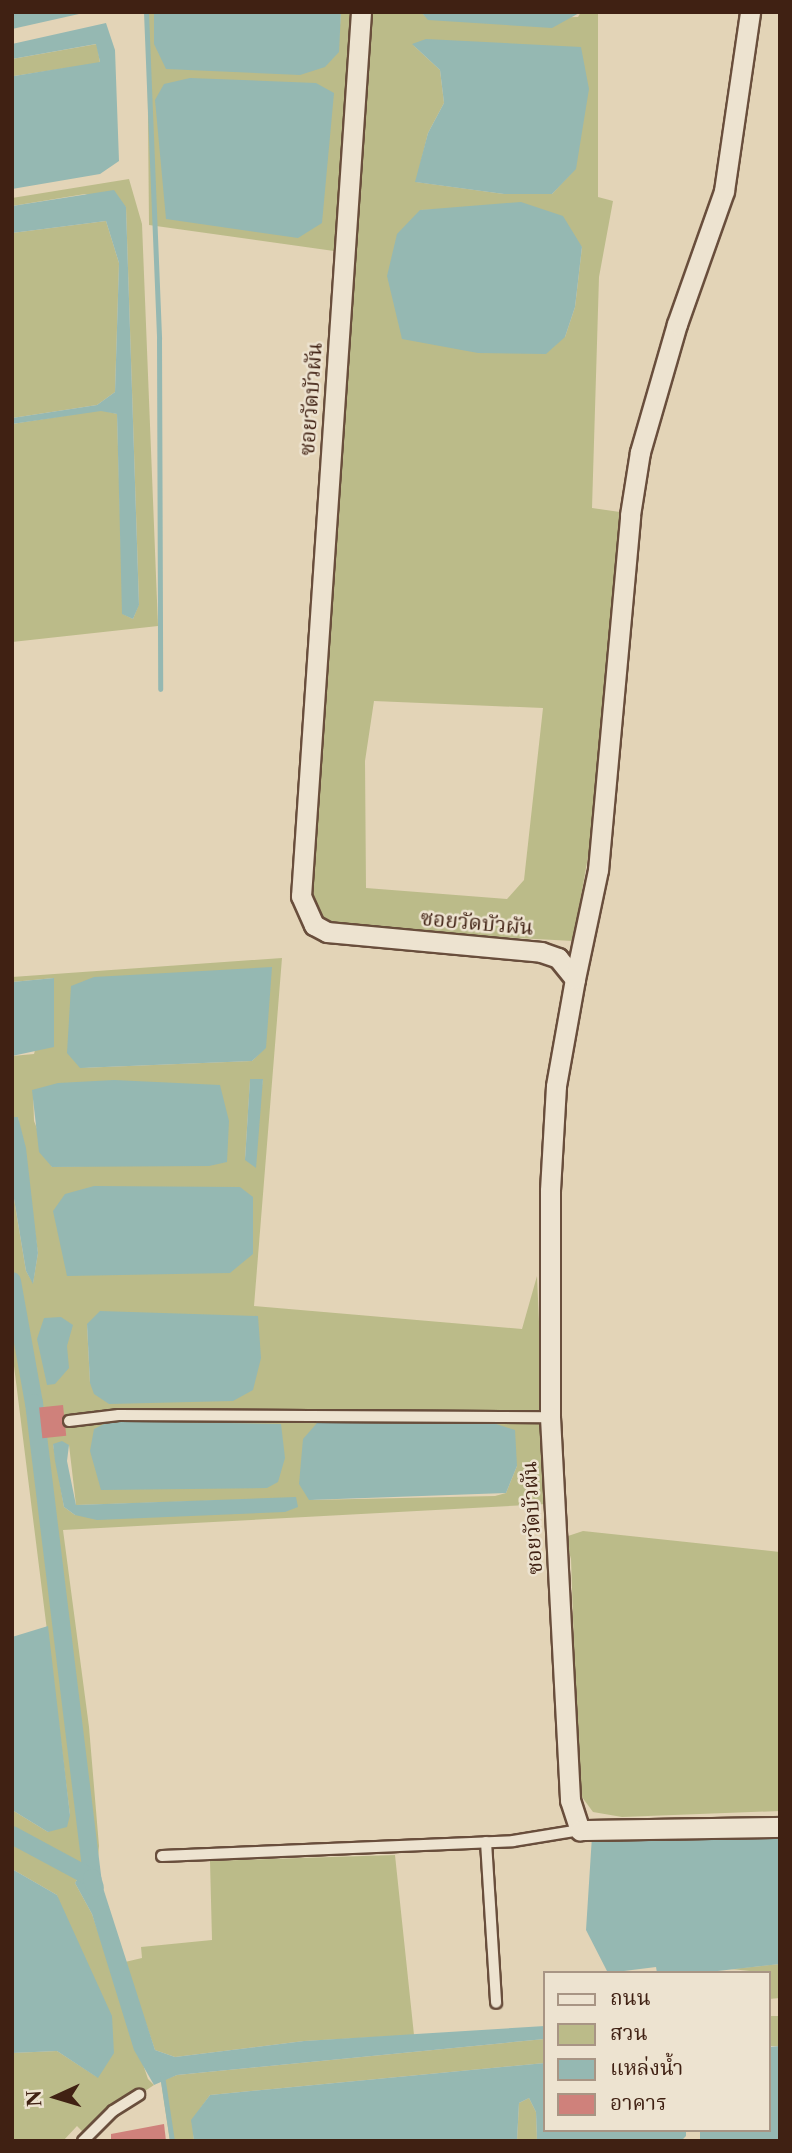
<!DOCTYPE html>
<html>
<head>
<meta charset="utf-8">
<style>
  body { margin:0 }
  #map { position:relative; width:792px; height:2153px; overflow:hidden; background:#e3d4b7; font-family:"Libre Caslon Text","Noto Serif Thai",serif }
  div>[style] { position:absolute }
  .green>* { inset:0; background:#bbbb89; transform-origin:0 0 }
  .water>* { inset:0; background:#95b8b2 }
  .stream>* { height:5px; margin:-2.5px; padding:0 2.5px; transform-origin:2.5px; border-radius:2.5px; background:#95b8b2 }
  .canal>* { height:18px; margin:-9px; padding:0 9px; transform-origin:9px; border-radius:9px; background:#95b8b2 }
  .building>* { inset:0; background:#cf817b; transform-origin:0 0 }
  .roads { filter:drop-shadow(2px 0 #694e3c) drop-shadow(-2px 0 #694e3c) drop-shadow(0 2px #694e3c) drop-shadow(0 -2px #694e3c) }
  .lane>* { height:10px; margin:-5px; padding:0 5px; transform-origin:5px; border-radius:5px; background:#ede3d0 }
  .street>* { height:19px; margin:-9.5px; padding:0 9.5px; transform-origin:9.5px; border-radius:9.5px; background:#ede3d0 }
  span { translate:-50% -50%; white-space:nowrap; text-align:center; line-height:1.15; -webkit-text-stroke:5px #ede3d0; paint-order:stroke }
  .street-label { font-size:21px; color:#402113 }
  .frame { position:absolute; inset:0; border:14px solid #402113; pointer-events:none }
  .legend { position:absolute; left:543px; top:1971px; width:228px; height:161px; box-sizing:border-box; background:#ede3d0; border:2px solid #a89584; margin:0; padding:9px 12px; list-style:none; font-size:21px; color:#402113 }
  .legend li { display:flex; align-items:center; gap:14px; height:35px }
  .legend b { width:35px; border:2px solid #a89584 }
  .north { position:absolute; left:21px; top:2062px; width:70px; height:70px; -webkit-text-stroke:5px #ede3d0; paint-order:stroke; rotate:266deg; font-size:19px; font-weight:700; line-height:28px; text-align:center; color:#402113 }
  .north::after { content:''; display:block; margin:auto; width:24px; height:32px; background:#402113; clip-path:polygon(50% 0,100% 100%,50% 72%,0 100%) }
</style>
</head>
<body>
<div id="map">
  <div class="green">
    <div style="clip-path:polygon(147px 12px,154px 12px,154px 44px,338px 52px,341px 12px,351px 12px,334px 251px,149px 225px)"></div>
    <div style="clip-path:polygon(evenodd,366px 12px,421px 12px,429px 20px,578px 17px,581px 12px,598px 12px,598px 197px,613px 201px,599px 277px,592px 508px,620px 512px,594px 823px,573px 941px,362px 930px,325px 924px,314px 900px,310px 866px,366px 12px,413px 45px,576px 168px,552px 194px,504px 194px,416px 182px,428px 133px,444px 103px,440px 70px,413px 45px,366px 12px,459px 209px,582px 247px,575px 307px,565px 337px,420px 210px,459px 209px,366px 12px,374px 701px,543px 708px,524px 880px,507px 899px,366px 888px,365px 761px,374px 701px)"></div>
    <div style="clip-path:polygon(97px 44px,100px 63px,14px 76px,12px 99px,12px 59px)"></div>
    <div style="clip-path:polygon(129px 179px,142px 224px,158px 626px,12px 642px,12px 424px,101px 410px,117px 414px,123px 614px,133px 619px,139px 604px,126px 207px,85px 194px,12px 206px,12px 198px)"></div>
    <div style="clip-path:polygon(106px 221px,119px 263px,115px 392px,97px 405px,12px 418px,12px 233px)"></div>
    <div style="clip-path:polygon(evenodd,282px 958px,254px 1306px,522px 1329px,537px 1276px,547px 1504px,63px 1530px,89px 1727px,99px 1846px,97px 1869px,84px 1868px,75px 1883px,92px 1914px,148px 2079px,154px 2085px,83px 2132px,77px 2126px,63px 2141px,12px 2141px,12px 2053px,57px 2051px,97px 2077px,57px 1895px,12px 1869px,12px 1810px,48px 1832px,70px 1815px,12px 1350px,12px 1187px,26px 1271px,33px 1283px,38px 1253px,18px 1117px,12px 1117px,12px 1056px,34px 1054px,54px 978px,12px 982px,12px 977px,282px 958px,266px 1047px,252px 1061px,80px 1068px,266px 1047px,282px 958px,263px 1079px,261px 1092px,245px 1160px,250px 1080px,263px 1079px,282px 958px,33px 1090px,227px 1162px,52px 1167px,34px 1121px,33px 1090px,282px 958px,87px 1324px,233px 1401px,189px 1401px,90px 1383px,87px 1324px,282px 958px,53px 1444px,69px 1445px,76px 1505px,296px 1498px,75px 1515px,64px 1507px,53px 1444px,282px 958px,517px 1466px,506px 1493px,495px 1496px,309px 1500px,517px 1466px)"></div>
    <div style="clip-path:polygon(583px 1531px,780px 1552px,780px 1811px,622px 1817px,593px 1812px,579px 1793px,571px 1559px,565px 1537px)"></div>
    <div style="clip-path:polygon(395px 1855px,414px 2035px,304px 2041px,175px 2057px,155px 2050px,125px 1962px,142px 1958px,141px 1947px,212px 1940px,210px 1861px)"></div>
    <div style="clip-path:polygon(780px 1964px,780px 1998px,769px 1999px,769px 1973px,731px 1969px)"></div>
    <div style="left:780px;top:2016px;width:30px;height:11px;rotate:90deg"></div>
    <div style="clip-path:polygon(545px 2039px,545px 2063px,210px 2095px,192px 2120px,194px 2141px,170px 2141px,161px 2081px,177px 2075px)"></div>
    <div style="clip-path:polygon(529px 2098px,536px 2112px,537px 2141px,517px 2141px,519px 2103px)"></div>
  </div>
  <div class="water">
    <div style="clip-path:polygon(12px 12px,88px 12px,12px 29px)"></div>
    <div style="clip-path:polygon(154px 12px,341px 12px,339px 52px,325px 67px,300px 75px,166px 69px,154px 44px)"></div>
    <div style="clip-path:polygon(421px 12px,581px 12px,552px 28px,428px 20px)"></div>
    <div style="clip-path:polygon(106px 23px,115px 50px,119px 161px,100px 174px,12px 189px,14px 76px,100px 62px,96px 44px,12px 59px,12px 44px)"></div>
    <div style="clip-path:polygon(426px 39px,581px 47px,589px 89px,576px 169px,552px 194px,504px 194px,415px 182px,428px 133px,444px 103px,440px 70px,412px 44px)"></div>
    <div style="clip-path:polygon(190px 78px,316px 83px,334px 93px,322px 223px,298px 238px,166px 219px,155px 100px,164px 84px)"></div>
    <div style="clip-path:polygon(114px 190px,126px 207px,139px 605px,133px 619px,122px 614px,117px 414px,101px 411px,12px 424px,12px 418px,97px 405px,115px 392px,119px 263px,106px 221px,12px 233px,12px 206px)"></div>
    <div style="clip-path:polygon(521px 202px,563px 216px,582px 247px,575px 307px,565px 337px,546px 354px,478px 353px,402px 339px,387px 276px,397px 234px,420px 210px)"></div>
    <div style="clip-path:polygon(272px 967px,266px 1048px,252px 1061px,80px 1068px,67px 1053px,71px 986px,94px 977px)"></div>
    <div style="clip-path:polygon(54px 978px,54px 1047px,12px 1056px,12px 982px)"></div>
    <div style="clip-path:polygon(250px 1079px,263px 1079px,256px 1168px,245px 1160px)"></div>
    <div style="clip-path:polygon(114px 1080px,220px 1085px,229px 1121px,227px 1162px,209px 1166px,52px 1167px,39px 1152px,32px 1090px,58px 1083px)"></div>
    <div style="clip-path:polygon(12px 1117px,18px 1117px,26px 1148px,38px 1253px,33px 1284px,26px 1271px,12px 1187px)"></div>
    <div style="clip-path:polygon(94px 1186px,240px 1187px,253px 1197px,253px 1254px,230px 1273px,67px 1276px,53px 1211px,65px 1194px)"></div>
    <div style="clip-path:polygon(100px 1311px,258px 1316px,261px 1358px,253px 1390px,233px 1401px,109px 1404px,94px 1394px,90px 1383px,87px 1324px)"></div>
    <div style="clip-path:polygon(61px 1317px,73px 1325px,67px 1346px,69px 1368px,55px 1384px,47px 1385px,37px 1339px,44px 1318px)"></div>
    <div style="clip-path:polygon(110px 1421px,281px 1424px,285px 1458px,278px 1482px,267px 1488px,101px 1490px,90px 1451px,94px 1429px)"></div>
    <div style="clip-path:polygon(490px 1422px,515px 1430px,517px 1466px,506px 1493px,309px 1500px,299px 1484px,303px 1439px,317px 1423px)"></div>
    <div style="clip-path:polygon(62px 1441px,69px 1445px,67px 1461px,76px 1505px,296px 1497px,298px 1507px,285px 1512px,97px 1520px,75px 1515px,64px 1507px,55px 1461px,53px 1444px)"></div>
    <div style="clip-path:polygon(48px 1626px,70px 1815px,67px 1827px,48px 1832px,12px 1810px,12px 1637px)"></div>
    <div style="clip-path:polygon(592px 1836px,780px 1836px,780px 1964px,700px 1973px,657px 1973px,656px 1967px,608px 1973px,586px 1930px)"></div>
    <div style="clip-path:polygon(84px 1868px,97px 1869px,155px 2050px,175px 2057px,304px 2041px,545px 2026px,545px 2039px,177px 2075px,154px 2085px,134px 2050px,92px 1914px,75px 1883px)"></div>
    <div style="clip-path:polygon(12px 1869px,57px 1895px,112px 2016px,114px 2053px,98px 2078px,57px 2051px,12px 2053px)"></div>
    <div style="clip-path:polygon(780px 2046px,780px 2141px,700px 2141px,700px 2130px,769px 2130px,769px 2047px)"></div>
    <div style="clip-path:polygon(545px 2063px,545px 2130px,686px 2130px,686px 2136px,681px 2141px,537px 2141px,536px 2112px,529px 2098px,519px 2103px,517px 2141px,194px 2141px,191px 2120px,210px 2095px)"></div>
  </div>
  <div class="stream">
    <div style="left:146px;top:12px;width:327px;rotate:87.7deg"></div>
    <div style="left:159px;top:339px;width:350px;rotate:89.8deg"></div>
    <div style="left:162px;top:2075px;width:67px;rotate:81.4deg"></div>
  </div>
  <div class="canal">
    <div style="left:12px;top:1281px;width:124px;rotate:79.8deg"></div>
    <div style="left:34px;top:1403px;width:479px;rotate:83deg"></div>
    <div style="left:12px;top:1835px;width:91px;rotate:28.3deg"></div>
    <div style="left:92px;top:1878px;width:10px;rotate:73deg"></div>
  </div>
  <div class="building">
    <div style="left:63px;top:1405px;width:31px;height:24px;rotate:84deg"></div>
    <div style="clip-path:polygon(164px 2124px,166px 2141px,111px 2141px,111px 2134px)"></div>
  </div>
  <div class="roads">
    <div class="lane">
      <div style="left:69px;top:1421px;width:50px;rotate:-6.8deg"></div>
      <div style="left:119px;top:1415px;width:431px;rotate:0.3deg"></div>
      <div style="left:486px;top:1842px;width:161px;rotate:86.4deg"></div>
      <div style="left:162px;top:1856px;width:351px;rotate:-2.4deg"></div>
      <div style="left:513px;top:1841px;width:68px;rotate:-9.3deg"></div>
      <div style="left:83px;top:2141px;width:42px;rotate:-45deg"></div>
      <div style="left:113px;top:2111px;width:31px;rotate:-32deg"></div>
    </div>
    <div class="street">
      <div style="left:361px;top:12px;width:886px;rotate:93.88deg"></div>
      <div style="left:301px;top:896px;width:32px;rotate:66deg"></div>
      <div style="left:314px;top:925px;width:15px;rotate:28deg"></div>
      <div style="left:327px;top:932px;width:215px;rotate:5.3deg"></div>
      <div style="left:541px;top:952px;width:18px;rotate:19deg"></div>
      <div style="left:558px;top:958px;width:27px;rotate:51deg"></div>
      <div style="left:575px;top:979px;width:109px;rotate:100.1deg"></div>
      <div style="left:556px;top:1086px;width:105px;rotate:93.3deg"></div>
      <div style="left:550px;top:1191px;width:226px;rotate:90deg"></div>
      <div style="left:550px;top:1417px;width:384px;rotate:87deg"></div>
      <div style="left:570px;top:1800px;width:32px;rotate:72deg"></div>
      <div style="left:580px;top:1830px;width:200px;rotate:-0.9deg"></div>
      <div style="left:575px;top:979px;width:111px;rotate:-78.1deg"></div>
      <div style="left:598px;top:870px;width:356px;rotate:-84.8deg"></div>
      <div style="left:630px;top:515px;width:64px;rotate:-81deg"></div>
      <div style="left:640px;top:452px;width:133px;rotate:-73.9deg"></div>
      <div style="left:677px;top:324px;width:141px;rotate:-70.5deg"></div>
      <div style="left:724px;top:191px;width:181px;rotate:-81.7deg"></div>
    </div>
  </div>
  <div class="street-label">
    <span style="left:311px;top:399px;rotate:-86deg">ซอยวัดบัวผัน</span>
    <span style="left:477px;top:923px;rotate:5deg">ซอยวัดบัวผัน</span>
    <span style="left:532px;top:1518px;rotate:-93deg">ซอยวัดบัวผัน</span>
  </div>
  <div class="frame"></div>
  <ul class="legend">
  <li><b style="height:9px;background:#ede3d0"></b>ถนน</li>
  <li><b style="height:19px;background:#bbbb89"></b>สวน</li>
  <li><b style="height:19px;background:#95b8b2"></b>แหล่งน้ำ</li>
  <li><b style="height:19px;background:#cf817b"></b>อาคาร</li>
  </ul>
  <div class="north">N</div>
</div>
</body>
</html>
